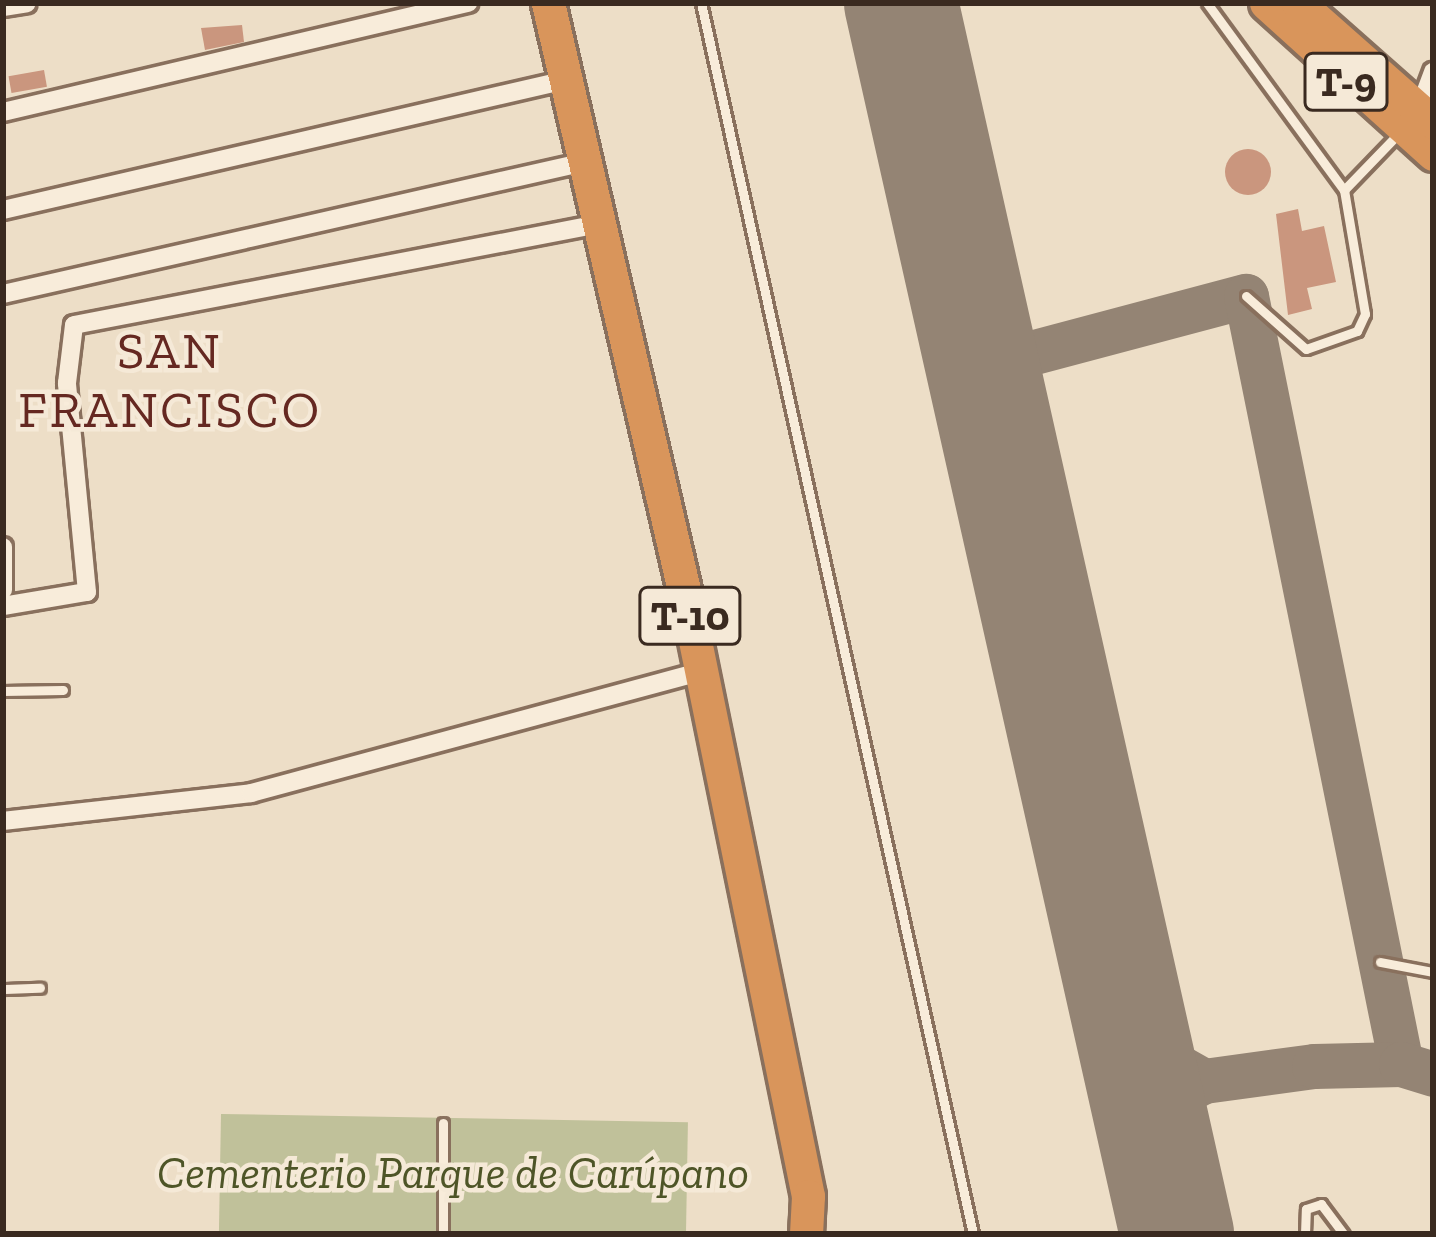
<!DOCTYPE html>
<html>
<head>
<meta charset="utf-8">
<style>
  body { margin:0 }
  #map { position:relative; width:1436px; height:1237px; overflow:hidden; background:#eddec7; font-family:"Zilla Slab",serif }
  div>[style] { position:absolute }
  .cemetery>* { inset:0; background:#c0c19a; transform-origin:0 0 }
  .taxiway>* { height:45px; margin:-22.5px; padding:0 22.5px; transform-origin:22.5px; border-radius:22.5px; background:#948474 }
  .runway>* { height:114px; margin:-57px; padding:0 57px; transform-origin:57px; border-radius:57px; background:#948474 }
  .building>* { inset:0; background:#ca967e; transform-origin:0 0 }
  .round { border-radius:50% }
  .roads { filter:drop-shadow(3px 0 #89705d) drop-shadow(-3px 0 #89705d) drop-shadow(0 3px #89705d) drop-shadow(0 -3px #89705d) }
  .lane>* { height:9px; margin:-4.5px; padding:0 4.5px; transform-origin:4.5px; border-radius:4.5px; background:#f8ecda }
  .street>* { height:18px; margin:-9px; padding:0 9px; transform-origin:9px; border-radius:9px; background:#f8ecda }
  .highway>* { height:33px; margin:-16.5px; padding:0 16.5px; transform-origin:16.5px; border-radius:16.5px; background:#d9955b }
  span { translate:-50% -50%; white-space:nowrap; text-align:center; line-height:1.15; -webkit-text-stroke:9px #f5e9d7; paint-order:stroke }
  .shield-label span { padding:3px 9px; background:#f5e9d7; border:3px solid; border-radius:9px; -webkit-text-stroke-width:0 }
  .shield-label { font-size:42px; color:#3a2a20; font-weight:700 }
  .park-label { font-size:45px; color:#4e5527; font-style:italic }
  .quarter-label { font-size:51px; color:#652821; letter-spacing:3px }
  .frame { position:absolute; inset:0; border:6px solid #3a2a20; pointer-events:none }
</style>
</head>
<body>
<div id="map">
  <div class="cemetery">
    <div style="left:221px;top:1114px;width:467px;height:120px;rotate:1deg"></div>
  </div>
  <div class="taxiway">
    <div style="left:982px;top:366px;width:273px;rotate:-14.9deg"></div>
    <div style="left:1246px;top:296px;width:783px;rotate:78.59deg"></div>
    <div style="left:1133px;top:1041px;width:81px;rotate:29.4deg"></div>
    <div style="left:1204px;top:1081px;width:22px;rotate:153deg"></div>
    <div style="left:1184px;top:1091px;width:57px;rotate:120.6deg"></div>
    <div style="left:1204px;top:1081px;width:111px;rotate:-7.8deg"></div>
    <div style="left:1314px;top:1066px;width:87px;rotate:-1.3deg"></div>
    <div style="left:1401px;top:1064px;width:34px;rotate:17deg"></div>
  </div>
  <div class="runway">
    <div style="left:901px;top:3px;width:1262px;rotate:77.36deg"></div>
  </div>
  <div class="building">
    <div style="clip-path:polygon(242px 25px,244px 42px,205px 50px,201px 28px)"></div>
    <div style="left:44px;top:70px;width:17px;height:36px;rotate:80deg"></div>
    <div class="round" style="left:1225px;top:149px;width:46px;height:46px"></div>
    <div style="clip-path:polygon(1298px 209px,1302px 231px,1324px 226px,1336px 282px,1307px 288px,1312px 309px,1288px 315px,1276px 214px)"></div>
  </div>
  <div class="roads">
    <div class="lane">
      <div style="left:701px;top:3px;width:1261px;rotate:77.54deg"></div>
      <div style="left:1207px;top:3px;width:232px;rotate:53.8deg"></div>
      <div style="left:1246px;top:296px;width:80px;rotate:41.5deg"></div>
      <div style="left:1306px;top:349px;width:54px;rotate:-19.4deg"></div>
      <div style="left:1357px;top:331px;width:19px;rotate:-65deg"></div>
      <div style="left:1365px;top:314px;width:126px;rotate:-99.6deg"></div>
      <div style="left:1344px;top:190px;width:78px;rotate:-46deg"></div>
      <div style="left:3px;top:691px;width:60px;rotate:-1deg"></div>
      <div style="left:1380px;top:962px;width:54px;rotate:10.7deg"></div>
      <div style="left:3px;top:989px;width:37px;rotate:-2deg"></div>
      <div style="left:443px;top:1234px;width:111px;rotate:-90deg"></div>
      <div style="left:1305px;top:1234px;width:25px;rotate:-88deg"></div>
      <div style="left:1306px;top:1209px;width:16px;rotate:-18deg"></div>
      <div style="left:1321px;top:1204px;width:38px;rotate:53deg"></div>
    </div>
    <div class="street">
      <div style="left:3px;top:7px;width:24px;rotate:-9deg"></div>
      <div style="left:3px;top:112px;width:478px;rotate:-13.2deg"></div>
      <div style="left:1418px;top:112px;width:43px;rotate:-69.4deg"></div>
      <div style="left:3px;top:210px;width:578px;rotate:-13deg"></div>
      <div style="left:3px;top:294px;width:597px;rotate:-12.78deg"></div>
      <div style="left:3px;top:547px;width:43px;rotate:90deg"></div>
      <div style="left:3px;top:606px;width:85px;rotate:-9.5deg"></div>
      <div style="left:87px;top:592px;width:210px;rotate:-95.5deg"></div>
      <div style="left:67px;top:383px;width:58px;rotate:-83.1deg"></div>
      <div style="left:74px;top:325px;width:535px;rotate:-10.89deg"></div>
      <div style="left:3px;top:821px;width:250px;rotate:-6.4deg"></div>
      <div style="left:251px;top:793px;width:466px;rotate:-15.1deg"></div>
    </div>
    <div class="highway">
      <div style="left:548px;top:3px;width:629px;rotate:76.96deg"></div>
      <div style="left:690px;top:616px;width:592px;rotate:78.5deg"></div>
      <div style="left:808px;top:1196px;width:38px;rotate:93deg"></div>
      <div style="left:1266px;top:3px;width:225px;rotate:42.1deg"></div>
      <div style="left:1298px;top:3px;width:180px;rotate:41.4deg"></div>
    </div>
  </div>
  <div class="shield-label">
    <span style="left:1346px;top:82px">T-9</span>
    <span style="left:690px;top:616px">T-10</span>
  </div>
  <div class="park-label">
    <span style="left:453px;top:1174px">Cementerio Parque de Carúpano</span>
  </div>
  <div class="quarter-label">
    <span style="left:170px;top:381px">SAN<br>FRANCISCO</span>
  </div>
  <div class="frame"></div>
</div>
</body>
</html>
